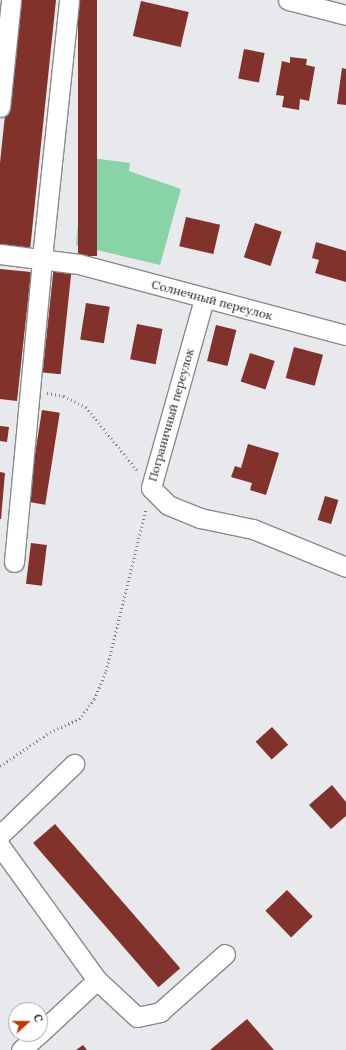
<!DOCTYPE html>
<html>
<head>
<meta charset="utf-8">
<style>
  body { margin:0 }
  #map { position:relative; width:346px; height:1050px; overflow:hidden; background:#e7e9ed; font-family:Lora,serif }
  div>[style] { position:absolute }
  .green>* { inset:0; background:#88d4a6 }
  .building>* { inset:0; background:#81322a; transform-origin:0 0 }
  .path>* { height:2.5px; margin-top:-1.25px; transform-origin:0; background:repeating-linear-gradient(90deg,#7d7f82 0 1px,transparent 0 4px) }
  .roads { filter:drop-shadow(1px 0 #888a8d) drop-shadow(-1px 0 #888a8d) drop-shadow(0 1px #888a8d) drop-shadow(0 -1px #888a8d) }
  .minor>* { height:19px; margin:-9.5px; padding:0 9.5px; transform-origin:9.5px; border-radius:9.5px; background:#fff }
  span { translate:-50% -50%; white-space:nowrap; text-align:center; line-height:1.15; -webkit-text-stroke:4px #fff; paint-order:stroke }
  .street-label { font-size:12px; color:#212224 }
  .north { position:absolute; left:8px; top:1002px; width:40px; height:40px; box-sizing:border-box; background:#fff; border:1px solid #a6a7a7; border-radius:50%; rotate:69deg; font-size:11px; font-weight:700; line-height:16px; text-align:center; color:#212224 }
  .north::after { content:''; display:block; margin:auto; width:14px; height:18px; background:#c03800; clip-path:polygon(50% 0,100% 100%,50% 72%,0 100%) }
</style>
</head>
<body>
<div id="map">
  <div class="green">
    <div style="clip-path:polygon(84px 157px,130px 163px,129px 171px,181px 189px,160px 265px,76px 245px)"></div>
  </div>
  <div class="building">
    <div style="clip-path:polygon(17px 0,56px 0,30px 250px,0 247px,0 163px)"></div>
    <div style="left:78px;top:0;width:19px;height:256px"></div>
    <div style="left:141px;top:1px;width:49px;height:36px;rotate:13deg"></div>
    <div style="left:244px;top:49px;width:21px;height:30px;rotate:11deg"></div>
    <div style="clip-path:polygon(290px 57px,307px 59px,306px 65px,315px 67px,309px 101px,300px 99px,299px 110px,282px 107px,284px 96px,276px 95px,282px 61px,290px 63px)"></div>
    <div style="clip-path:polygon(342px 68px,346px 69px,346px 105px,337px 104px)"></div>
    <div style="left:186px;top:217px;width:35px;height:30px;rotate:13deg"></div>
    <div style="left:255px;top:223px;width:28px;height:36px;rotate:18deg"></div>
    <div style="clip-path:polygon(316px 242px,346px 251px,346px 282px,315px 273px,319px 260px,312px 258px)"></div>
    <div style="left:54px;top:265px;width:18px;height:108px;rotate:6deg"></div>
    <div style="clip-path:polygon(0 269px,31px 272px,17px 401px,0 399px)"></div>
    <div style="left:86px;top:303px;width:24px;height:37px;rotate:9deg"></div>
    <div style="left:137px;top:324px;width:26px;height:36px;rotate:11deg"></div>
    <div style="left:216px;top:325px;width:21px;height:37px;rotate:14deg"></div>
    <div style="left:294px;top:347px;width:30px;height:32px;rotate:15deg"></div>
    <div style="left:250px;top:353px;width:26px;height:30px;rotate:18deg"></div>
    <div style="left:42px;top:410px;width:18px;height:93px;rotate:9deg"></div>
    <div style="clip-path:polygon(0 426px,9px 427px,7px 442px,0 441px)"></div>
    <div style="clip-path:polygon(248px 444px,279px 453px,266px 495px,250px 490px,252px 483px,231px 477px,235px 466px,241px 468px)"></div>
    <div style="clip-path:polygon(0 472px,5px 473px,1px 519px,0 519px)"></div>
    <div style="left:325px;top:496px;width:14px;height:25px;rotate:17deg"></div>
    <div style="left:31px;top:543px;width:16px;height:41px;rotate:7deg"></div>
    <div style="left:272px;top:727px;width:24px;height:22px;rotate:48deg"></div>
    <div style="clip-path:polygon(332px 785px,346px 802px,346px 816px,331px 829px,309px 805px)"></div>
    <div style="left:55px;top:824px;width:191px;height:29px;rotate:49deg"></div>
    <div style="left:287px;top:890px;width:37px;height:30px;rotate:46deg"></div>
    <div style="clip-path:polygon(247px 1019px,274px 1050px,210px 1050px)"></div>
    <div style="clip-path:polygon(83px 1045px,87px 1050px,76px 1050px)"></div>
  </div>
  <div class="path">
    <div style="left:47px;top:393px;width:17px;rotate:10deg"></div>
    <div style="left:64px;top:396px;width:25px;rotate:27deg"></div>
    <div style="left:86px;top:407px;width:81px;rotate:51deg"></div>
    <div style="left:0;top:766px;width:60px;rotate:-34.2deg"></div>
    <div style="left:50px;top:732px;width:32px;rotate:-24deg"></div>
    <div style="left:79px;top:719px;width:25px;rotate:-53deg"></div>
    <div style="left:94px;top:699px;width:30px;rotate:-67deg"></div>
    <div style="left:106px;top:671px;width:168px;rotate:-76.2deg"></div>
  </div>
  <div class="roads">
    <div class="minor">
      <div style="left:288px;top:0;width:60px;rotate:14.5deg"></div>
      <div style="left:0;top:107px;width:108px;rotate:-84.1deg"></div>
      <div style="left:0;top:254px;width:80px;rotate:7.2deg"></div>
      <div style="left:79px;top:264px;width:276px;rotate:14.9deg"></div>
      <div style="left:204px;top:299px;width:196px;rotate:105.7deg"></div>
      <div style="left:151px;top:488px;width:24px;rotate:45deg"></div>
      <div style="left:168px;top:505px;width:35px;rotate:22deg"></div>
      <div style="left:200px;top:518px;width:54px;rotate:11.7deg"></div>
      <div style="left:253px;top:529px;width:100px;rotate:22.2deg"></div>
      <div style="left:14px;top:562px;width:305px;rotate:-84.7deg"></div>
      <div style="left:42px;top:258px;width:259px;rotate:-84deg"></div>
      <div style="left:0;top:835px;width:103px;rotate:-43.8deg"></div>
      <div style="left:0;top:846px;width:165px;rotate:54.1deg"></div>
      <div style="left:97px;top:980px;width:54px;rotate:42.8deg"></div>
      <div style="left:137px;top:1017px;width:24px;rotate:-12deg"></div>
      <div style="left:160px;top:1012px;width:87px;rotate:-41.7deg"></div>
      <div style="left:40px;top:1033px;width:78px;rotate:-42.9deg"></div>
      <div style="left:21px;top:1050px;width:24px;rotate:-42deg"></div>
    </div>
  </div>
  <div class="street-label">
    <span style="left:212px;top:300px;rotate:15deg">Солнечный переулок</span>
    <span style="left:171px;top:415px;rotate:-74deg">Пограничный переулок</span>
  </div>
  <div class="north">С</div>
</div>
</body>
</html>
